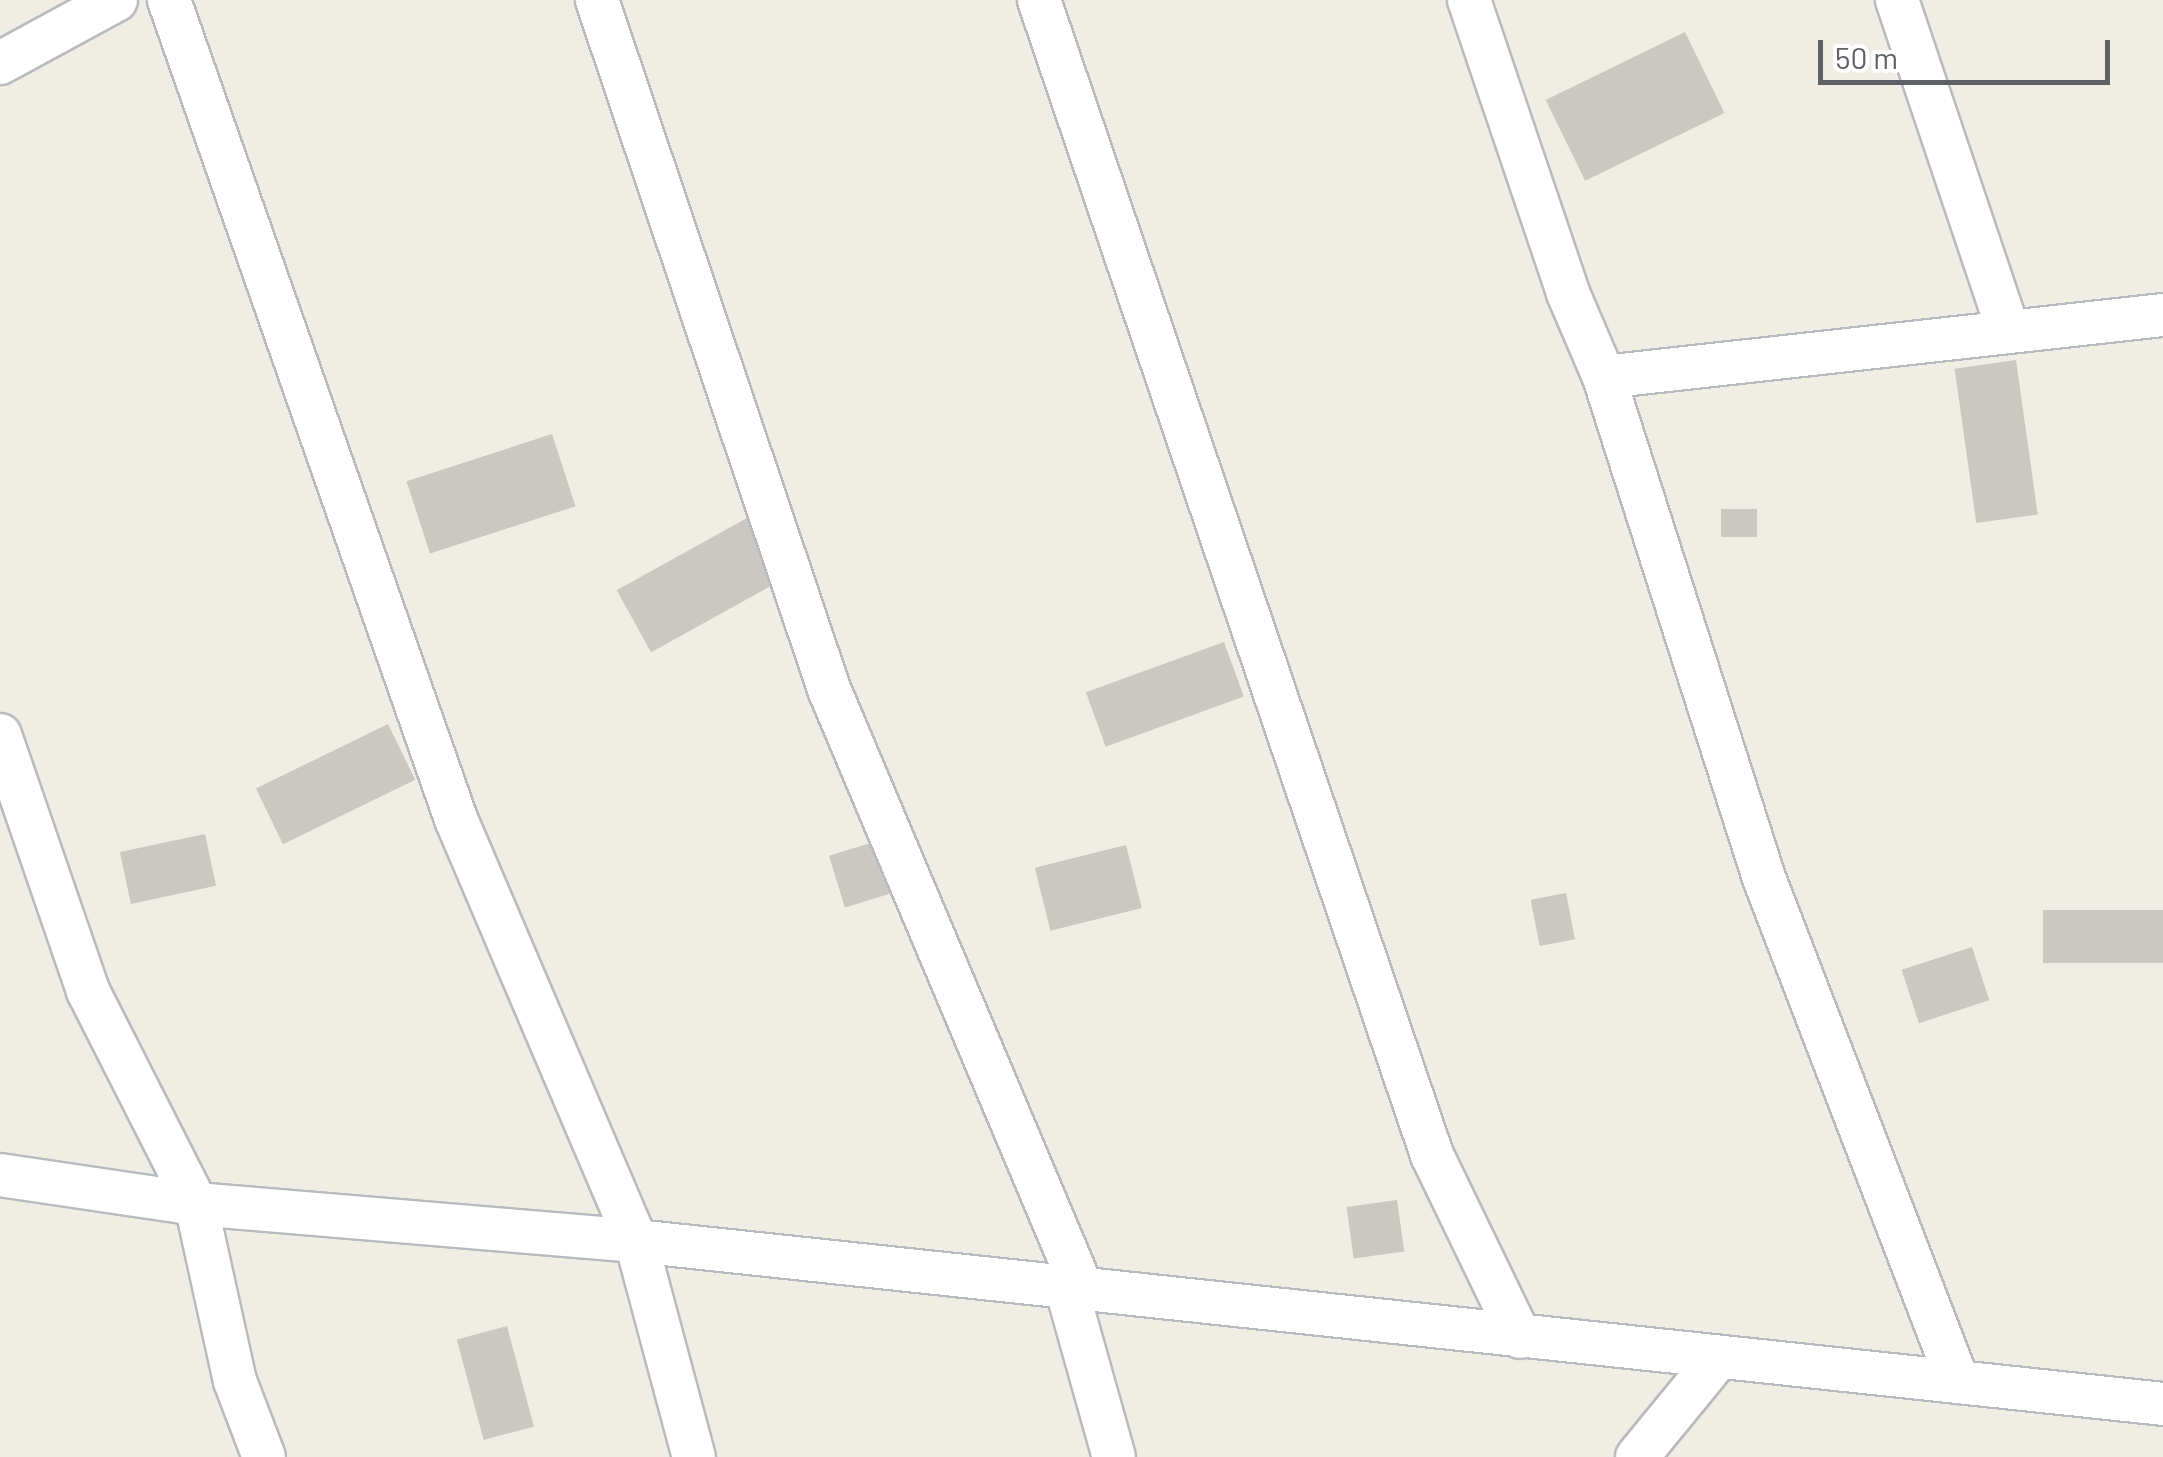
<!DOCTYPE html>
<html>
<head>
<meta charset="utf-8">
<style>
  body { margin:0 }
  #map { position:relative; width:2163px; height:1457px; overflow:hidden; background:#f0ede5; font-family:Barlow,sans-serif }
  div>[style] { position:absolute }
  .building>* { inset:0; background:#cbc7c2; transform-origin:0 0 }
  .roads { filter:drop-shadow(2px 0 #b7bbbf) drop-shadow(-2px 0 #b7bbbf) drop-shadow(0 2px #b7bbbf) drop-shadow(0 -2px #b7bbbf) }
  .minor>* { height:42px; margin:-21px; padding:0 21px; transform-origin:21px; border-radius:21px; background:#fff }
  span { translate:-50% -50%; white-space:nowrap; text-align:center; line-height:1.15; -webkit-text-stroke:8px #fff; paint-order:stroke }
  .scale { position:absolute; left:1818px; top:40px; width:292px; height:45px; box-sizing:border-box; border:5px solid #5d6166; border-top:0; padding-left:12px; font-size:30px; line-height:35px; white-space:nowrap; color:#5d6166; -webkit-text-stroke:8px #fff; paint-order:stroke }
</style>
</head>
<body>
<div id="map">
  <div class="building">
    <div style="left:1685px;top:32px;width:90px;height:155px;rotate:64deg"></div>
    <div style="left:2016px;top:360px;width:156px;height:62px;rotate:82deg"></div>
    <div style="left:552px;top:434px;width:76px;height:153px;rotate:72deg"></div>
    <div style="left:1757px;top:509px;width:28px;height:36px;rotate:90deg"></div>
    <div style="left:747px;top:518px;width:71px;height:149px;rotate:61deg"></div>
    <div style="left:1224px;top:642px;width:58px;height:147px;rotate:70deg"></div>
    <div style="left:388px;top:724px;width:62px;height:147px;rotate:64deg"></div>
    <div style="left:205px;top:834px;width:53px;height:87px;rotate:78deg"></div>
    <div style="left:874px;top:842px;width:54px;height:47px;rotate:73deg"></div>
    <div style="left:1126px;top:845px;width:65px;height:94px;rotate:76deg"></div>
    <div style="left:1566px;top:893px;width:47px;height:36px;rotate:79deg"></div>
    <div style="left:2163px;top:910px;width:53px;height:120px;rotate:90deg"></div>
    <div style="left:1972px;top:947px;width:56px;height:74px;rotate:72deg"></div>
    <div style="left:1397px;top:1200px;width:52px;height:51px;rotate:82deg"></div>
    <div style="left:507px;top:1326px;width:104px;height:52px;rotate:75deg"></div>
  </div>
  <div class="roads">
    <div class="minor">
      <div style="left:169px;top:0;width:868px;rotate:70.69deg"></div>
      <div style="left:456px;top:819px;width:459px;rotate:66.9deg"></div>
      <div style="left:636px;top:1241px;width:224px;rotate:75deg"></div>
      <div style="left:597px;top:0;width:727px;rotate:71.39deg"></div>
      <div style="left:829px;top:689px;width:653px;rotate:67.12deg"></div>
      <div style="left:1039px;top:0;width:1220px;rotate:71.21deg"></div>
      <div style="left:1432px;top:1155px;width:202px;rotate:64.2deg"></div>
      <div style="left:1469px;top:0;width:309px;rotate:71.3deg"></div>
      <div style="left:1568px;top:293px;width:91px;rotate:66.8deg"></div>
      <div style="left:1604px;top:377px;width:526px;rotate:72.29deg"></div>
      <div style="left:1764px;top:878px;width:540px;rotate:68.95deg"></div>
      <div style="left:1897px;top:0;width:350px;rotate:71.4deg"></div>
      <div style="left:0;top:63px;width:132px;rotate:-28.5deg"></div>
      <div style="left:1604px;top:377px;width:562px;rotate:-6.33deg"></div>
      <div style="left:0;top:735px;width:271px;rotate:71deg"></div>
      <div style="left:88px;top:991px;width:239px;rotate:63.1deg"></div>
      <div style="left:196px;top:1204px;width:181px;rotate:77.6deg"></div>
      <div style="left:235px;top:1381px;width:81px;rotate:69.1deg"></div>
      <div style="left:0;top:1175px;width:198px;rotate:8.4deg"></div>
      <div style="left:196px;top:1204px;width:442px;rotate:4.8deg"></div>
      <div style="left:636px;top:1241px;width:1536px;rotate:6.09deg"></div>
      <div style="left:1067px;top:1290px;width:173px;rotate:74.3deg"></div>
      <div style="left:1637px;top:1457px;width:128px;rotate:-50.7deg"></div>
    </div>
  </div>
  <div class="scale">50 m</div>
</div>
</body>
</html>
